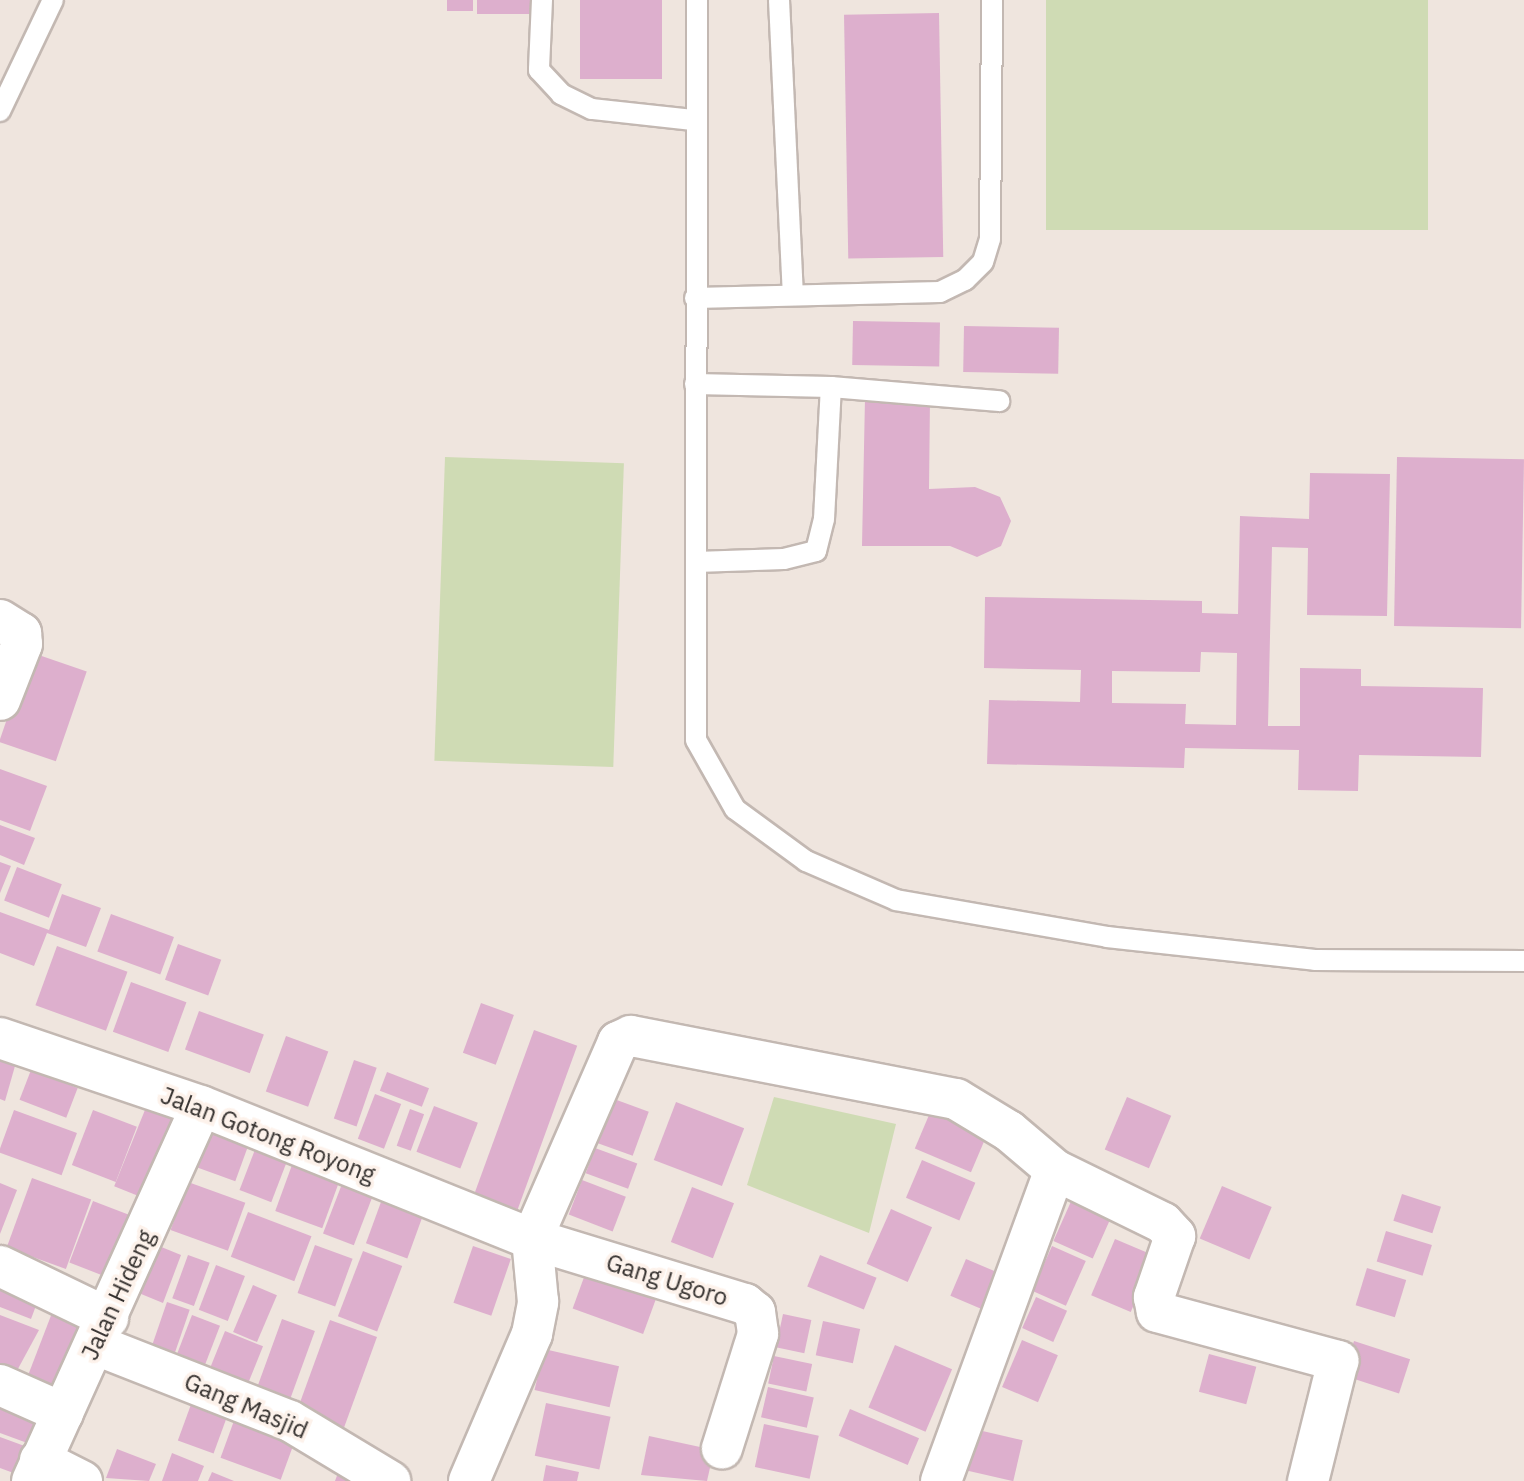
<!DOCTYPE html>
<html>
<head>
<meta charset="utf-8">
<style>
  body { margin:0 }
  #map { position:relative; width:1524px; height:1481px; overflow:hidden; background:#efe5de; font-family:"IBM Plex Sans",sans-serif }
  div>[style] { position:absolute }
  .green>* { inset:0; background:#cfdbb4; transform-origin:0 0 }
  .building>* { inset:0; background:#ddafcd; transform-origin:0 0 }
  .roads { filter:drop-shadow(2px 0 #c3b8b2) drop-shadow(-2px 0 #c3b8b2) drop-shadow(0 2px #c3b8b2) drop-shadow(0 -2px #c3b8b2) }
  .service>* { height:20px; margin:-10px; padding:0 10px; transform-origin:10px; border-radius:10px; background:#fff }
  .minor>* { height:40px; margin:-20px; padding:0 20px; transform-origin:20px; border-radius:20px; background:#fff }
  span { translate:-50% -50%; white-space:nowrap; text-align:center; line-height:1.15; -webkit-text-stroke:7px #fdf2eb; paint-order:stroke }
  .street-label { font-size:24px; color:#34302e }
</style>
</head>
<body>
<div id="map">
  <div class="green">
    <div style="left:1046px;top:0;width:382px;height:230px"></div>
    <div style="left:445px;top:457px;width:179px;height:304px;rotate:2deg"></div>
    <div style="clip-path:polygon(774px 1097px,896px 1124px,869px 1233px,747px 1185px)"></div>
  </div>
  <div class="building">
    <div style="left:447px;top:0;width:26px;height:11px"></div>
    <div style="left:477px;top:0;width:55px;height:14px"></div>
    <div style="left:580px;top:0;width:82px;height:79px"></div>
    <div style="left:939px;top:13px;width:244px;height:95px;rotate:89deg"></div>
    <div style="left:853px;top:321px;width:87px;height:44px;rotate:1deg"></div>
    <div style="left:964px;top:326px;width:95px;height:46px;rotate:1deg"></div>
    <div style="clip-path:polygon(865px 398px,930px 399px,929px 489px,975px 487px,1000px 497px,1011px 521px,1001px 546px,977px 557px,950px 546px,862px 546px)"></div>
    <div style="left:1397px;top:457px;width:127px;height:169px;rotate:1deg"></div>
    <div style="clip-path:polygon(evenodd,1310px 473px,1390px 474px,1387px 616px,1307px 615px,1308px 548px,1272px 547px,1268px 726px,1300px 726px,1300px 668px,1361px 669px,1361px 686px,1483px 688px,1481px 757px,1359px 755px,1358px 791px,1298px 790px,1299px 750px,1185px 748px,1184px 768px,987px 764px,989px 700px,1080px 702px,1081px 670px,984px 668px,985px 597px,1202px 601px,1202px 613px,1238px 614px,1240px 516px,1309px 519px,1310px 473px,1201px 652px,1237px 653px,1236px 725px,1185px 724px,1186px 704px,1112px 703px,1112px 671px,1200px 672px,1201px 652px)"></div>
    <div style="left:30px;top:652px;width:60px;height:95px;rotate:19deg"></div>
    <div style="clip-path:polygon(0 769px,47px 786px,30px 831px,0 820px)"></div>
    <div style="clip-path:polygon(0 825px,35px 838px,24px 865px,0 855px)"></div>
    <div style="clip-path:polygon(0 862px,11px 866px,0 893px)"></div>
    <div style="left:17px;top:867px;width:48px;height:36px;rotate:21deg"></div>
    <div style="clip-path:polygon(62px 894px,101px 908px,86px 947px,47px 933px,34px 966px,0 953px,0 912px,49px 930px)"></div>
    <div style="left:111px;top:914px;width:67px;height:40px;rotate:20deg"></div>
    <div style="left:178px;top:944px;width:46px;height:38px;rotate:20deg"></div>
    <div style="left:57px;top:946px;width:75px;height:63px;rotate:20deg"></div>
    <div style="left:131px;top:982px;width:59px;height:53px;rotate:20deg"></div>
    <div style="left:481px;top:1003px;width:35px;height:53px;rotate:20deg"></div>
    <div style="left:199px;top:1011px;width:69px;height:41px;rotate:20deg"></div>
    <div style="left:534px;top:1030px;width:46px;height:174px;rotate:20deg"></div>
    <div style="left:286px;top:1036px;width:45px;height:59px;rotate:20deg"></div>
    <div style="clip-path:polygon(0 1052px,17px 1059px,5px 1101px,0 1099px)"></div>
    <div style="left:354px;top:1060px;width:24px;height:62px;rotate:19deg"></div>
    <div style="left:31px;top:1070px;width:50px;height:32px;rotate:21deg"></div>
    <div style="left:387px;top:1072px;width:45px;height:20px;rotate:21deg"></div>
    <div style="left:375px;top:1094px;width:28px;height:48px;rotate:21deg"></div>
    <div style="left:1127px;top:1097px;width:48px;height:57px;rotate:23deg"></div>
    <div style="left:614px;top:1099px;width:37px;height:47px;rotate:20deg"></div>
    <div style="left:149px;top:1100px;width:43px;height:93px;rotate:22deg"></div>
    <div style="left:676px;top:1102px;width:73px;height:62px;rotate:21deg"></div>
    <div style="left:434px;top:1106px;width:47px;height:49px;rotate:21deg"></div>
    <div style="left:932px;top:1108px;width:61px;height:44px;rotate:23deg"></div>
    <div style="left:410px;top:1109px;width:15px;height:39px;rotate:20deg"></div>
    <div style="left:14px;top:1110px;width:67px;height:45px;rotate:20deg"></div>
    <div style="left:93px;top:1110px;width:47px;height:59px;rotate:21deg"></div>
    <div style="left:210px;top:1122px;width:44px;height:47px;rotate:20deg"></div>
    <div style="left:256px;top:1147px;width:34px;height:46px;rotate:21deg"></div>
    <div style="left:595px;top:1148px;width:45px;height:27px;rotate:20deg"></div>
    <div style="left:922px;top:1160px;width:58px;height:41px;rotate:23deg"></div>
    <div style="left:292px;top:1165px;width:50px;height:49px;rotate:20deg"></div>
    <div style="left:32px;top:1178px;width:63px;height:74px;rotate:20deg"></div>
    <div style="left:582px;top:1180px;width:47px;height:37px;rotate:21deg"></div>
    <div style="left:188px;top:1182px;width:61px;height:51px;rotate:20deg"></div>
    <div style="clip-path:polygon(0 1183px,17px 1190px,0 1234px)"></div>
    <div style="left:342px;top:1184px;width:33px;height:53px;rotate:21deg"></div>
    <div style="left:1222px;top:1186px;width:54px;height:57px;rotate:23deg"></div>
    <div style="left:692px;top:1187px;width:45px;height:59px;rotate:21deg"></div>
    <div style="left:1077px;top:1188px;width:43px;height:58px;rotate:24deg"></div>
    <div style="left:1402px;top:1194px;width:41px;height:28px;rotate:18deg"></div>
    <div style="left:93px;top:1201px;width:51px;height:66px;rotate:21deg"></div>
    <div style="left:381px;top:1202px;width:44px;height:44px;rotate:20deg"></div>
    <div style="left:891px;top:1209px;width:45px;height:60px;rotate:24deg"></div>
    <div style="left:248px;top:1212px;width:68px;height:48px;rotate:21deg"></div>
    <div style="left:1386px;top:1231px;width:48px;height:32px;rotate:17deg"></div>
    <div style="left:1115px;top:1239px;width:43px;height:61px;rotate:23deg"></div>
    <div style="clip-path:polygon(154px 1244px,181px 1255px,163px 1303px,129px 1289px)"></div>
    <div style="left:315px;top:1245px;width:40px;height:51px;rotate:20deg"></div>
    <div style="left:473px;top:1246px;width:40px;height:60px;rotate:19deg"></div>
    <div style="left:1052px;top:1246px;width:37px;height:49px;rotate:24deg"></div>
    <div style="left:363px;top:1251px;width:42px;height:70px;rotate:21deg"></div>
    <div style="left:188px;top:1255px;width:23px;height:46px;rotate:20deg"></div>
    <div style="left:820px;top:1255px;width:61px;height:34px;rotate:22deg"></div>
    <div style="left:966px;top:1259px;width:39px;height:40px;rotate:23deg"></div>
    <div style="left:216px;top:1265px;width:31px;height:48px;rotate:21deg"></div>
    <div style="left:1367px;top:1268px;width:41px;height:39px;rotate:17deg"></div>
    <div style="left:587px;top:1269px;width:75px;height:42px;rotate:20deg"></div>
    <div style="clip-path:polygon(0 1276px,40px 1295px,31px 1319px,0 1307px)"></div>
    <div style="left:253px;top:1285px;width:26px;height:51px;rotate:23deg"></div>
    <div style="left:1036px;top:1297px;width:34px;height:34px;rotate:24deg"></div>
    <div style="left:167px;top:1302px;width:24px;height:55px;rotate:19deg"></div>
    <div style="left:52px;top:1313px;width:36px;height:70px;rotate:21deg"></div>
    <div style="left:783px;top:1314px;width:29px;height:34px;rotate:12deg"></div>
    <div style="clip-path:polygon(0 1315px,39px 1330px,13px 1378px,0 1373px)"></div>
    <div style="left:192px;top:1315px;width:30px;height:52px;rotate:21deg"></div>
    <div style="left:282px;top:1319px;width:35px;height:72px;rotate:20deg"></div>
    <div style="left:330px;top:1320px;width:50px;height:96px;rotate:20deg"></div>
    <div style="left:823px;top:1321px;width:38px;height:35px;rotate:12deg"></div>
    <div style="left:225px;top:1331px;width:41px;height:53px;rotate:22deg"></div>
    <div style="left:1022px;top:1340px;width:39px;height:51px;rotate:23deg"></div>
    <div style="left:1354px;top:1341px;width:59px;height:36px;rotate:18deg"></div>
    <div style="left:895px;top:1345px;width:62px;height:68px;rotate:23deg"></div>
    <div style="left:544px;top:1349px;width:77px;height:42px;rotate:13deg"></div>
    <div style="left:1209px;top:1354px;width:49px;height:39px;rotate:15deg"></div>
    <div style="left:774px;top:1356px;width:39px;height:28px;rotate:12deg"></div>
    <div style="left:768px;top:1387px;width:47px;height:31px;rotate:13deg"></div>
    <div style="left:197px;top:1388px;width:38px;height:56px;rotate:20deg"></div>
    <div style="clip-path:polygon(0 1394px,43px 1410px,30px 1444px,0 1433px)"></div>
    <div style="left:546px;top:1403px;width:66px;height:54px;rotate:12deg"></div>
    <div style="left:239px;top:1407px;width:64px;height:54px;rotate:20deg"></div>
    <div style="left:850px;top:1409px;width:75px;height:29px;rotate:23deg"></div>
    <div style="left:764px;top:1424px;width:56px;height:44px;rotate:12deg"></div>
    <div style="left:974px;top:1429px;width:50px;height:42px;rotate:13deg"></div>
    <div style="clip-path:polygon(649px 1436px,714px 1450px,707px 1481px,641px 1475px)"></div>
    <div style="clip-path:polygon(0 1437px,30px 1448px,19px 1475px,0 1468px)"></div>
    <div style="clip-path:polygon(117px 1449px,156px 1464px,149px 1481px,106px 1478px)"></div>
    <div style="clip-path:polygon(172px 1453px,204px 1466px,198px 1481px,162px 1481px)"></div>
    <div style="clip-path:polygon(546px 1465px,579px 1472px,577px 1481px,543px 1481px)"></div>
    <div style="clip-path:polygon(212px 1472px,234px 1481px,208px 1481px)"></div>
    <div style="clip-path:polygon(338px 1473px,359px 1481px,335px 1481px)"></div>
  </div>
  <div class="roads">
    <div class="service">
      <div style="left:542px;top:0;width:70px;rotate:92.5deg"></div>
      <div style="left:539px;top:70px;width:33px;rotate:47deg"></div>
      <div style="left:561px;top:94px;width:34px;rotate:26deg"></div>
      <div style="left:592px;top:109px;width:103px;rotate:6.2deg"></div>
      <div style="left:697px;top:0;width:740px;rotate:90.08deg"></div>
      <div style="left:696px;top:740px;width:79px;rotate:60.5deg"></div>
      <div style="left:735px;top:809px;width:88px;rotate:36.2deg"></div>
      <div style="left:806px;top:861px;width:98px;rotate:23.4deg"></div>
      <div style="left:896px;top:900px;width:214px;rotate:9.9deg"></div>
      <div style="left:1107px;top:937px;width:209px;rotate:6.3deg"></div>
      <div style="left:1315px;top:960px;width:209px;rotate:0.3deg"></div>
      <div style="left:779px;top:0;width:292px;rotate:87.3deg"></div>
      <div style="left:0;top:111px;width:123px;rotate:-64.5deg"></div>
      <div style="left:695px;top:298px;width:245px;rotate:-1.4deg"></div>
      <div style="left:940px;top:292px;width:28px;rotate:-26deg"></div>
      <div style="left:965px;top:280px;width:25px;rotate:-45deg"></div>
      <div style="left:983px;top:262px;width:24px;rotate:-73deg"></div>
      <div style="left:990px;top:239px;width:239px;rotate:-89.5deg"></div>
      <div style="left:695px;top:384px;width:136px;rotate:1.3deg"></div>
      <div style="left:831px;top:387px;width:169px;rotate:4.8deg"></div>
      <div style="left:696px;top:562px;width:88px;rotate:-2deg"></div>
      <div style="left:784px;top:559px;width:33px;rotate:-14deg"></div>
      <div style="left:816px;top:551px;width:33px;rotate:-76deg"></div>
      <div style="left:824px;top:519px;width:132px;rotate:-87deg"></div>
    </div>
    <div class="minor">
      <div style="left:0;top:620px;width:25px;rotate:32deg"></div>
      <div style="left:21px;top:633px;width:11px;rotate:85deg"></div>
      <div style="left:22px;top:644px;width:60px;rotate:111.4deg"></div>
      <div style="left:0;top:1038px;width:212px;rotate:18.7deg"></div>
      <div style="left:201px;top:1106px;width:357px;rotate:21.9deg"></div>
      <div style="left:532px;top:1239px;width:223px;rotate:17deg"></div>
      <div style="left:745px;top:1304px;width:13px;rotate:39deg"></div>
      <div style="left:755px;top:1312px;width:22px;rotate:82deg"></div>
      <div style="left:758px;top:1334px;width:120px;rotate:107.5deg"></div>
      <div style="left:0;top:1266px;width:120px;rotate:25.7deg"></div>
      <div style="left:96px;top:1345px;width:208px;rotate:21.4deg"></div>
      <div style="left:290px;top:1421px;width:117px;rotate:31deg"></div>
      <div style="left:0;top:1385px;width:69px;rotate:24deg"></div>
      <div style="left:40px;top:1460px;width:47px;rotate:26.6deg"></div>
      <div style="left:32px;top:1481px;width:411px;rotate:-65.7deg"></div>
      <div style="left:469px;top:1481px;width:160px;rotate:-66.8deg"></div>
      <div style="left:532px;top:1334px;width:33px;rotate:-79deg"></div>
      <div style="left:538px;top:1302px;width:63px;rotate:-95.4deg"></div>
      <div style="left:532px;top:1239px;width:215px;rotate:-66.4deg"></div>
      <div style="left:618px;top:1042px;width:14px;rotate:-25deg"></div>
      <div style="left:631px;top:1036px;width:331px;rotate:11deg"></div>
      <div style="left:956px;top:1099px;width:62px;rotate:31.1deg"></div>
      <div style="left:1009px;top:1131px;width:60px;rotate:40.3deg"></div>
      <div style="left:1055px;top:1170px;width:120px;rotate:26.1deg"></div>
      <div style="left:1163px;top:1223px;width:18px;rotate:47deg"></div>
      <div style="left:1175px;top:1236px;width:65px;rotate:109deg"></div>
      <div style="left:1154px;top:1297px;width:15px;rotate:79deg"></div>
      <div style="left:1157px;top:1312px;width:188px;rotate:15.1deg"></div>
      <div style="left:1338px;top:1361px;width:124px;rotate:104deg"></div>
      <div style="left:941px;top:1481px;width:331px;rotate:-69.9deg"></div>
    </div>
  </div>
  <div class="street-label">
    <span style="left:268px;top:1135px;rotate:21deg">Jalan Gotong Royong</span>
    <span style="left:667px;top:1280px;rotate:17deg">Gang Ugoro</span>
    <span style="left:118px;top:1295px;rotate:-65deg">Jalan Hideng</span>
    <span style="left:246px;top:1406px;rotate:23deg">Gang Masjid</span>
  </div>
</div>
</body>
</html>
